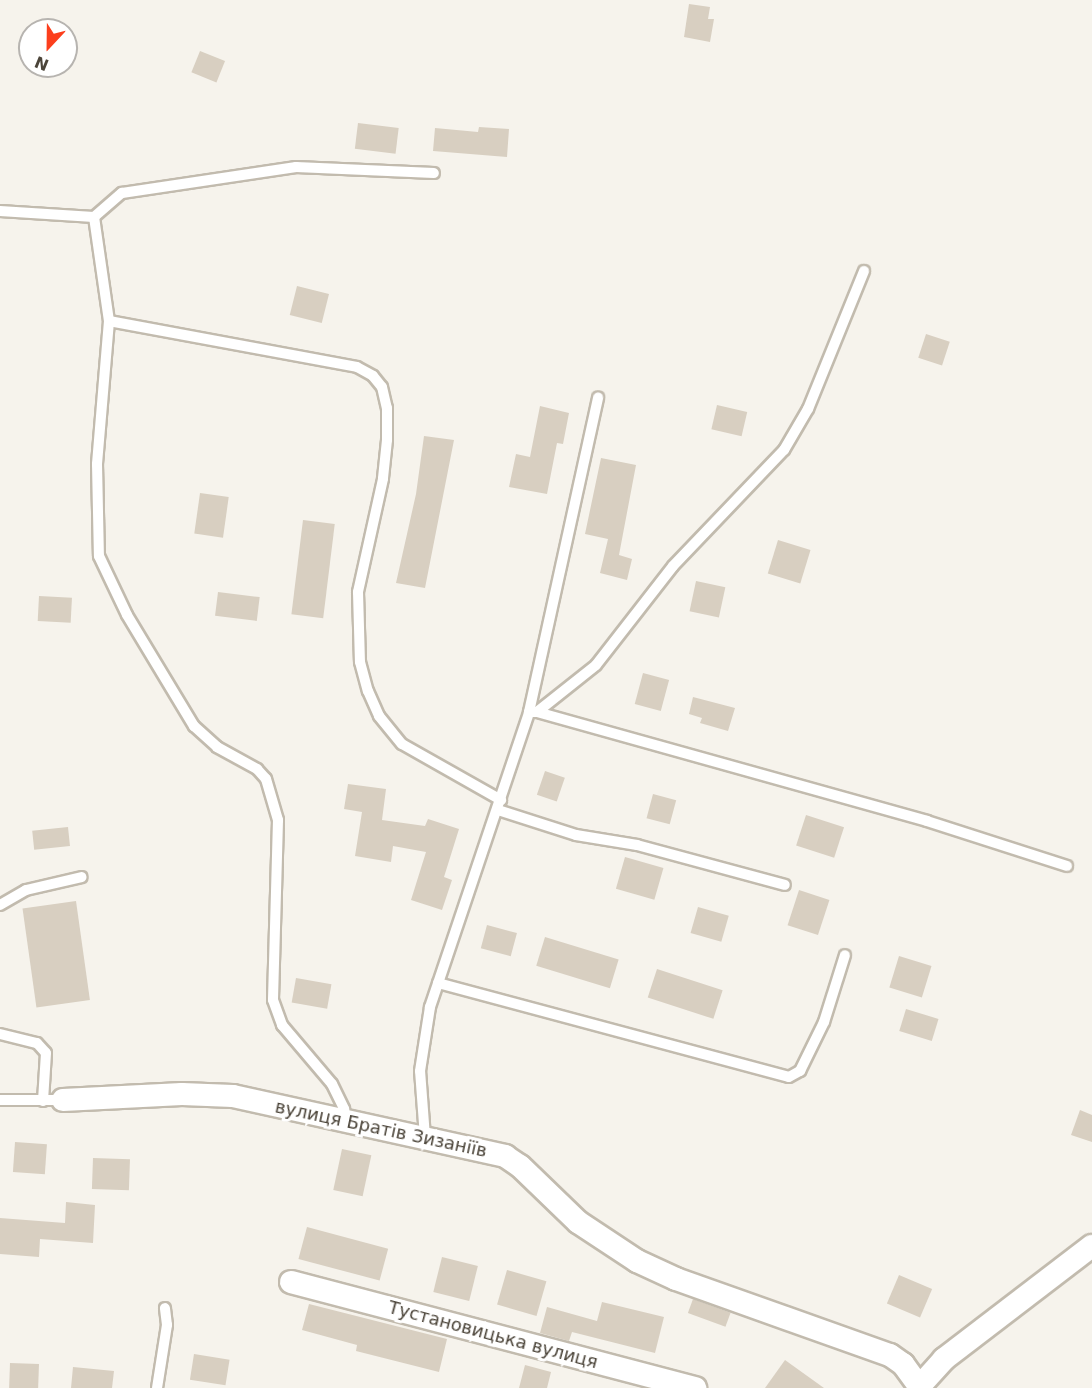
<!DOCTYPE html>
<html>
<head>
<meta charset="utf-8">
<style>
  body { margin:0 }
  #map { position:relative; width:1092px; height:1388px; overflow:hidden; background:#f6f3ec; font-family:"DejaVu Sans",sans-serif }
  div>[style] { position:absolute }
  .building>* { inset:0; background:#d8cfc1; transform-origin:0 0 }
  .roads { filter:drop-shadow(2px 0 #c2bbae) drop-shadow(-2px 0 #c2bbae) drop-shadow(0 2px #c2bbae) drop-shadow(0 -2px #c2bbae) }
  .service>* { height:10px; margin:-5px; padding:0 5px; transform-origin:5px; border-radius:5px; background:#fff }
  .minor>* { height:22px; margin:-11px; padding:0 11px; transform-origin:11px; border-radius:11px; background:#fff }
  span { translate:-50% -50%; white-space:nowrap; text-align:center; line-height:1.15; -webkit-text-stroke:6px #fff; paint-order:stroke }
  .street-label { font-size:18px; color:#4b4439 }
  .north { position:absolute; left:18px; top:18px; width:60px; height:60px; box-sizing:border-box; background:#fff; border:2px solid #b7b4b0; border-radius:50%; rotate:202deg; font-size:16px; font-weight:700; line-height:24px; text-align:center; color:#4b4439 }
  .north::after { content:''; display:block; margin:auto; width:21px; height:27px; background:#fc3f1d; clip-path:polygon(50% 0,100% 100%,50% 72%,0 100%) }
</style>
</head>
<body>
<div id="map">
  <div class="building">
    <div style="clip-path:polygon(689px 4px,710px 7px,708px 19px,714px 19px,710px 42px,684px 37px)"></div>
    <div style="left:200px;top:51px;width:27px;height:23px;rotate:22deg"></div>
    <div style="left:358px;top:123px;width:41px;height:26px;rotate:7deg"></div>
    <div style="clip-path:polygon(479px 127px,509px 129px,507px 157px,433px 151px,435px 128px,478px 132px)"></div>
    <div style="left:297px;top:286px;width:33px;height:30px;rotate:14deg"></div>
    <div style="left:926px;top:334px;width:25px;height:25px;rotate:18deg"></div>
    <div style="left:717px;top:405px;width:31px;height:25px;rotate:13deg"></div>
    <div style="clip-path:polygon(540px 406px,569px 413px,563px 444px,557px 443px,547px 494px,509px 487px,516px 454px,530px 457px)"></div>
    <div style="clip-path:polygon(424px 436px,454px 440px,425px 588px,396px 583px,416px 494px)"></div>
    <div style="clip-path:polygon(601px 458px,636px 465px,619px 555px,632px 559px,627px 580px,600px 573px,608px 539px,585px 534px)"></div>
    <div style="left:200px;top:493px;width:29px;height:41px;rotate:8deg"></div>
    <div style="left:303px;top:520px;width:32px;height:95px;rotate:7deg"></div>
    <div style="left:778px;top:540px;width:34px;height:35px;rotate:17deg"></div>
    <div style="left:696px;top:581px;width:30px;height:31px;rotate:12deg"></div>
    <div style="left:218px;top:592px;width:42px;height:24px;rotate:7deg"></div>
    <div style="left:39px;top:596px;width:33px;height:25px;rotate:3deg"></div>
    <div style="left:643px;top:673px;width:27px;height:32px;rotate:15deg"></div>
    <div style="clip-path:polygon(693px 697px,735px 708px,728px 731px,700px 723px,702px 718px,689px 714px)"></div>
    <div style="left:545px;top:771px;width:21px;height:25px;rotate:19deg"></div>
    <div style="clip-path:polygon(348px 784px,386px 789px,382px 820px,425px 826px,428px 819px,459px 829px,444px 877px,452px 880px,442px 910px,411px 900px,426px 852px,393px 846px,391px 862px,355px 856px,362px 812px,344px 809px)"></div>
    <div style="left:653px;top:794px;width:24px;height:25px;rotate:15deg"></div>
    <div style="left:806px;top:815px;width:40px;height:32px;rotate:18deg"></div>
    <div style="left:68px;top:827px;width:19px;height:36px;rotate:84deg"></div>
    <div style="left:625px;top:857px;width:40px;height:33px;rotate:16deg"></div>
    <div style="left:799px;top:890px;width:32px;height:37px;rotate:18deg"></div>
    <div style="left:76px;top:901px;width:100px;height:54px;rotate:82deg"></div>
    <div style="left:698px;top:907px;width:32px;height:27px;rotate:16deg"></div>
    <div style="left:487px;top:925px;width:31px;height:24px;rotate:15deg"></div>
    <div style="left:545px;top:937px;width:77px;height:30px;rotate:17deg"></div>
    <div style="left:899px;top:956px;width:34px;height:33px;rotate:17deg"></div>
    <div style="left:657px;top:969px;width:69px;height:30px;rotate:18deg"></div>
    <div style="left:296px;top:978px;width:36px;height:25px;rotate:10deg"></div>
    <div style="left:906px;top:1009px;width:34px;height:23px;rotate:17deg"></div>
    <div style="clip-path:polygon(1080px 1110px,1092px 1115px,1092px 1142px,1071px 1135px)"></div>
    <div style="left:15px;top:1142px;width:32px;height:30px;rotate:4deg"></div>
    <div style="left:342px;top:1149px;width:30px;height:42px;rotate:12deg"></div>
    <div style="left:93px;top:1158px;width:37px;height:31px;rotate:2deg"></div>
    <div style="clip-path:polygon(66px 1202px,95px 1205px,93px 1243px,40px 1239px,39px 1257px,0 1254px,0 1218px,65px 1223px)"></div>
    <div style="left:307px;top:1227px;width:84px;height:33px;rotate:15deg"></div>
    <div style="left:442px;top:1257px;width:37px;height:36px;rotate:14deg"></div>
    <div style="left:507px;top:1270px;width:41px;height:36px;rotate:16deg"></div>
    <div style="left:899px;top:1275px;width:36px;height:31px;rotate:23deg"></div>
    <div style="left:693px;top:1299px;width:40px;height:15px;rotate:20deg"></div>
    <div style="clip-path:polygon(602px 1302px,664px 1317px,655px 1353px,572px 1332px,569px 1341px,540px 1333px,547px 1307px,597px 1321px)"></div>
    <div style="clip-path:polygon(309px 1304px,447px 1339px,439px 1372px,356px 1351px,357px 1345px,302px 1330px)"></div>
    <div style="left:194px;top:1354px;width:36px;height:26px;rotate:9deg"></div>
    <div style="clip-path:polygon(785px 1360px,824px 1388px,765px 1388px)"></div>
    <div style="left:10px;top:1363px;width:29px;height:25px;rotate:2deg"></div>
    <div style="clip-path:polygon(525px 1365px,551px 1372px,547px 1388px,519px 1388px)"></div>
    <div style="clip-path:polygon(73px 1367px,114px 1371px,112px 1388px,71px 1388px)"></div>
  </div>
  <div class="roads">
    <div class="service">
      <div style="left:0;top:211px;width:94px;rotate:3.7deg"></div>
      <div style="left:94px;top:217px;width:105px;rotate:81.8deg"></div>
      <div style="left:109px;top:321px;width:144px;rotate:94.8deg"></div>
      <div style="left:97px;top:464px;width:92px;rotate:88.8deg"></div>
      <div style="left:99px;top:556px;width:65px;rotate:64.6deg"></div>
      <div style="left:127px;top:615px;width:130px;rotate:58.9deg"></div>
      <div style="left:194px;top:726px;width:31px;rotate:42deg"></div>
      <div style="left:217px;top:747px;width:46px;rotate:28.8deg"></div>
      <div style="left:257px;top:769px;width:13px;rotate:48deg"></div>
      <div style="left:266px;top:779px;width:43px;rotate:73.7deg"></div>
      <div style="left:278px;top:820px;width:180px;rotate:91.6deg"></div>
      <div style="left:273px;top:1000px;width:27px;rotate:70deg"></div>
      <div style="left:282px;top:1025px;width:77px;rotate:49.7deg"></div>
      <div style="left:332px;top:1084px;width:28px;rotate:64deg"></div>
      <div style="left:344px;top:1109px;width:13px;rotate:81deg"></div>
      <div style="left:94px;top:217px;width:37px;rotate:-41deg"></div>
      <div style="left:122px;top:193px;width:176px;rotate:-8.5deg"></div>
      <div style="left:296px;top:167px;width:138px;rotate:2.5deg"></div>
      <div style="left:109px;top:321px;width:252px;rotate:10.5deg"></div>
      <div style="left:357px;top:367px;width:18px;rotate:29deg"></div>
      <div style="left:373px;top:376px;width:14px;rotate:51deg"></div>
      <div style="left:382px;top:387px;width:22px;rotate:77deg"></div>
      <div style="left:387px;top:408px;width:32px;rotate:90deg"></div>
      <div style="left:387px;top:440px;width:39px;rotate:96deg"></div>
      <div style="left:383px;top:479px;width:116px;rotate:102.5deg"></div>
      <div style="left:358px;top:592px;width:70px;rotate:88.4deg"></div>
      <div style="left:360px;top:662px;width:30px;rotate:75deg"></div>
      <div style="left:368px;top:691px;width:27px;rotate:66deg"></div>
      <div style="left:379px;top:716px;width:36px;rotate:51deg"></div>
      <div style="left:402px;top:744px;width:114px;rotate:29.5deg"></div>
      <div style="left:529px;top:712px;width:8px"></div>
      <div style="left:537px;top:712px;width:75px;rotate:-38.5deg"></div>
      <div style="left:596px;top:665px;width:125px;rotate:-52.1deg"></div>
      <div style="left:673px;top:566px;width:161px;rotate:-46.3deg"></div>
      <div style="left:784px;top:450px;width:48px;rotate:-59.7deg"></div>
      <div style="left:808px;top:409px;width:149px;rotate:-67.9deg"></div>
      <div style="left:537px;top:712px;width:405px;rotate:15.6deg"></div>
      <div style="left:927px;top:821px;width:147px;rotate:17.8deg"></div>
      <div style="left:498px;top:810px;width:82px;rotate:17.8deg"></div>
      <div style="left:576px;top:835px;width:62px;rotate:9.3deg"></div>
      <div style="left:637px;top:845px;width:153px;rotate:15.1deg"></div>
      <div style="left:0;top:905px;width:30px;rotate:-30deg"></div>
      <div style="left:26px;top:890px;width:57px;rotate:-13.1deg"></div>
      <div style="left:438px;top:983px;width:363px;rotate:15deg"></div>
      <div style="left:789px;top:1077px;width:13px;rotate:-29deg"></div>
      <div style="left:800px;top:1071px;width:55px;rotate:-63.9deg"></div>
      <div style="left:824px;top:1022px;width:70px;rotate:-72.6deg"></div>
      <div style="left:0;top:1034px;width:38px;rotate:14deg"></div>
      <div style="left:37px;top:1043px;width:13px;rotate:48deg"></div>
      <div style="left:46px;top:1053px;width:48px;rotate:93.6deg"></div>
      <div style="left:0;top:1100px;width:63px"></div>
      <div style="left:425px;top:1137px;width:66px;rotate:-94.3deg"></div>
      <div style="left:420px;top:1071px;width:65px;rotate:-81.1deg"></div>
      <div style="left:430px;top:1007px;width:311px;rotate:-71.4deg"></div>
      <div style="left:529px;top:712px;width:322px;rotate:-77.6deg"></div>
      <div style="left:157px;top:1388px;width:64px;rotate:-81deg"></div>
      <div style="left:167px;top:1325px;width:17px;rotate:-97deg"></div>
    </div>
    <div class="minor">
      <div style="left:63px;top:1100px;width:119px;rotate:-2.9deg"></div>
      <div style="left:182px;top:1094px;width:51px;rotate:2.2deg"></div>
      <div style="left:233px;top:1096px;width:279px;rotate:12.4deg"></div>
      <div style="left:505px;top:1156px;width:18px;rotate:34deg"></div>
      <div style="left:520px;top:1166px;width:81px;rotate:44deg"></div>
      <div style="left:578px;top:1222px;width:71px;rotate:33.5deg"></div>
      <div style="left:637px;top:1261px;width:43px;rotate:24.8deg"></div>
      <div style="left:676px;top:1279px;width:227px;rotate:19.6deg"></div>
      <div style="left:890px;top:1355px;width:16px;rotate:35deg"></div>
      <div style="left:903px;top:1364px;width:27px;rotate:54deg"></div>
      <div style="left:291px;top:1282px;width:418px;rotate:14.7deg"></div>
      <div style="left:918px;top:1388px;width:39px;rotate:-48deg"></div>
      <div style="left:944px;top:1359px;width:186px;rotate:-37.4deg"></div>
    </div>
  </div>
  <div class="street-label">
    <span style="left:381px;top:1129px;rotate:12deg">вулиця Братів Зизаніїв</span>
    <span style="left:493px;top:1335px;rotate:15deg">Тустановицька вулиця</span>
  </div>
  <div class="north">N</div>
</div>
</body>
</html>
